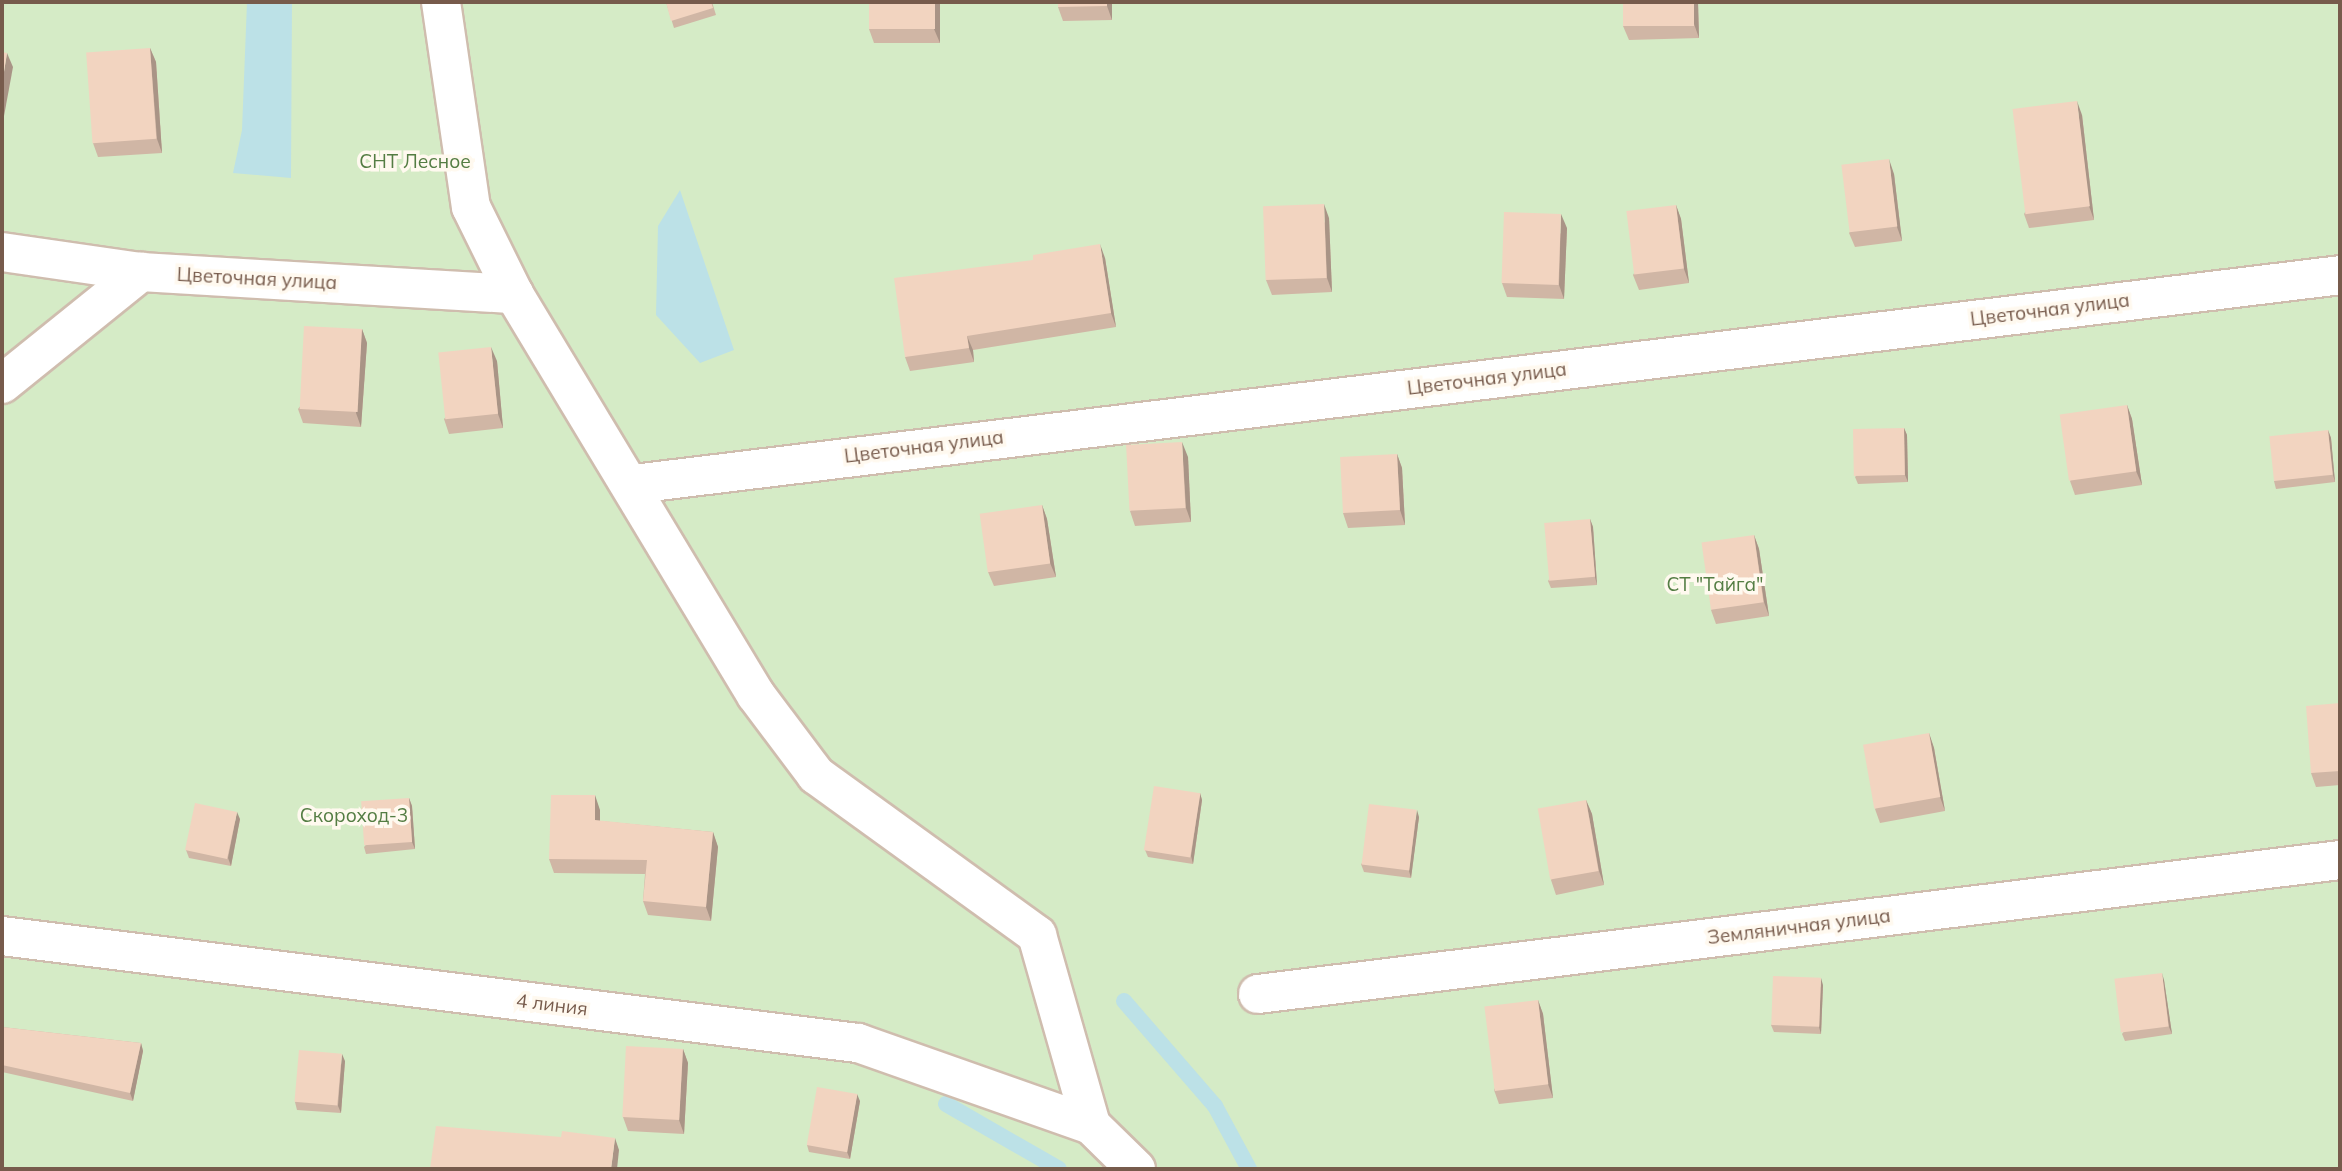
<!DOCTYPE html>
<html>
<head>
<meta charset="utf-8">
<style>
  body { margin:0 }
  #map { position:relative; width:2342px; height:1171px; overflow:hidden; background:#fcf5e8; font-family:Mulish,sans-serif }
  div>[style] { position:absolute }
  .green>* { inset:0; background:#d5ebc6; transform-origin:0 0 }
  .water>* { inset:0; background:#bce1e7 }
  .stream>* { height:16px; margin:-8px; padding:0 8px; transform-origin:8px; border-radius:8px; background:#bce1e7 }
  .roads { filter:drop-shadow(2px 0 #cfbdae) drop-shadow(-2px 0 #cfbdae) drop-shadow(0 2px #cfbdae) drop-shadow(0 -2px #cfbdae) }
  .street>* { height:38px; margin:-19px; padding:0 19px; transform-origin:19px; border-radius:19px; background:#fff }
  .wall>* { inset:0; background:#d0b6a5 }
  .shaded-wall>* { inset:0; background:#a99486 }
  .building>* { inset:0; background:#f2d4c0; transform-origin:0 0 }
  span { translate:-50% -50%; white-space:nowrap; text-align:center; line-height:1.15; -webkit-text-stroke:7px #fff9ef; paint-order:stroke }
  .park-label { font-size:19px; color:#547d43 }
  .street-label { font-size:19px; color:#775b4c }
  .frame { position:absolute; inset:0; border:4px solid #775b4c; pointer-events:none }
</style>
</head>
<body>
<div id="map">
  <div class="green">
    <div style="left:2px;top:2px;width:2338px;height:1167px"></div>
  </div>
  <div class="water">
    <div style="clip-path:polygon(247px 2px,292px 2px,291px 178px,233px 173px,242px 130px)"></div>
    <div style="clip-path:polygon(680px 190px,734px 350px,700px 363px,656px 315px,658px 226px)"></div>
  </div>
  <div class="stream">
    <div style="left:1124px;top:1001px;width:139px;rotate:49.1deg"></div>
    <div style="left:1215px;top:1106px;width:72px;rotate:61.6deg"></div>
    <div style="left:946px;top:1104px;width:130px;rotate:29.9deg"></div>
  </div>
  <div class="roads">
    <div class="street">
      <div style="left:441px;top:2px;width:207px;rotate:81.7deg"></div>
      <div style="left:471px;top:207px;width:97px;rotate:63.7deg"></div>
      <div style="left:514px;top:294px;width:468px;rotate:58.9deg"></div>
      <div style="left:756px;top:695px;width:100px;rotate:53.1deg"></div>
      <div style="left:816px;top:775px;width:273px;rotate:35.9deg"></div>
      <div style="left:1037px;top:935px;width:198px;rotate:74.1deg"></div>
      <div style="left:1091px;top:1125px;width:63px;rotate:44.4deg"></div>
      <div style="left:2px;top:252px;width:140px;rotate:8.2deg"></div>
      <div style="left:141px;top:272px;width:374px;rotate:3.4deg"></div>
      <div style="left:2px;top:384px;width:179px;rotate:-38.9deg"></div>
      <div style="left:634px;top:484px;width:1719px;rotate:-6.98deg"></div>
      <div style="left:2px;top:936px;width:863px;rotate:7.13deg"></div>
      <div style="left:858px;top:1043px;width:247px;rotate:19.4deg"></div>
      <div style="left:1258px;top:994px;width:1090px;rotate:-7.06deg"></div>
    </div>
  </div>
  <div class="wall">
    <div style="clip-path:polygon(666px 2px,712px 2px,716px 15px,674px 28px)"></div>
    <div style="clip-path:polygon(940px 2px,940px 43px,874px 43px,869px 29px)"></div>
    <div style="clip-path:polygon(1058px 2px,1112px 2px,1112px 20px,1063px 21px,1058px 7px)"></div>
    <div style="clip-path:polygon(1623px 2px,1698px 2px,1699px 38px,1629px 40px,1623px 26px)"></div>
    <div style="clip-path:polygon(150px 48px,156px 62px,162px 153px,98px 157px,93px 143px)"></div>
    <div style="clip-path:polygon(2082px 115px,2094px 220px,2029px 228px,2024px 214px)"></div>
    <div style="clip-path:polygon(1894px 174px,1902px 241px,1855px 247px,1849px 233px)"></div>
    <div style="clip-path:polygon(1676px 205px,1681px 219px,1689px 283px,1639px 290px,1633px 275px)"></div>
    <div style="clip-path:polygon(1329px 218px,1332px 292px,1272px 295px,1266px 280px)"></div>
    <div style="clip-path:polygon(1567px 228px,1564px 299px,1507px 297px,1502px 283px)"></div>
    <div style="clip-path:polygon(1105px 258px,1116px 327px,973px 350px,974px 362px,910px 371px,905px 357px)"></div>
    <div style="clip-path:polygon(362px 329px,367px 343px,361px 427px,303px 423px,298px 409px)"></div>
    <div style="clip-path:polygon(497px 361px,503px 428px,449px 434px,444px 419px)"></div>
    <div style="clip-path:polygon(2127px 405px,2132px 419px,2142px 485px,2075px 495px,2070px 481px)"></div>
    <div style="clip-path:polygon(1904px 428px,1907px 435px,1908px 482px,1858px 484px,1855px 477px)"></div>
    <div style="clip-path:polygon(2328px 430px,2331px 438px,2335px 482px,2276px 489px,2274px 481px)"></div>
    <div style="clip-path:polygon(1397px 454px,1402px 468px,1405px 525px,1348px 528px,1343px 513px)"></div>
    <div style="clip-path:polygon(1188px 457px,1191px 522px,1135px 526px,1130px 511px)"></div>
    <div style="clip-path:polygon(1042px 505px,1047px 519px,1056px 577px,994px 586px,988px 572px)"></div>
    <div style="clip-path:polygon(1590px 519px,1593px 527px,1597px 585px,1551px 588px,1548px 581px)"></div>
    <div style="clip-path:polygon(1754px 535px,1759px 549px,1769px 616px,1716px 624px,1711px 610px)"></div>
    <div style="clip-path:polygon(2340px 703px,2340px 785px,2316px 787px,2311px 773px)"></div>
    <div style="clip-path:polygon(1929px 733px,1934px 748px,1945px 811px,1880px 823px,1875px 809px)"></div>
    <div style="clip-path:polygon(1200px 793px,1202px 800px,1193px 864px,1148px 857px,1145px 850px)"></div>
    <div style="clip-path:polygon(409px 798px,412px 806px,415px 849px,366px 854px,364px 847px)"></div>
    <div style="clip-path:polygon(1586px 800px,1592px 814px,1604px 885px,1556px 895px,1551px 880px)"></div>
    <div style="clip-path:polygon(600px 810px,600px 821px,713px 832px,718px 847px,711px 921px,648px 915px,643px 901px,645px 874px,554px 873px,549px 859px)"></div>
    <div style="clip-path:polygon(1419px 817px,1411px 878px,1364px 872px,1361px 864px)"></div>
    <div style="clip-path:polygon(240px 819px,231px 866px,189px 858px,186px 850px)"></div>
    <div style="clip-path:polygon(2164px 980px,2172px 1034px,2125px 1041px,2122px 1034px)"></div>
    <div style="clip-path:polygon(1823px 985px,1821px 1034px,1774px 1032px,1771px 1025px)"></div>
    <div style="clip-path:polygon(1538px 1000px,1543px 1014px,1553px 1098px,1499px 1104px,1494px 1090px)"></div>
    <div style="clip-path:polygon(2px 1027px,141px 1043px,143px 1051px,133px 1101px,2px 1072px)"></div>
    <div style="clip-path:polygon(683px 1049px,688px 1063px,684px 1134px,628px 1131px,623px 1117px)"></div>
    <div style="clip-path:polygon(345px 1061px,341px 1113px,297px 1110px,295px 1102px)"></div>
    <div style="clip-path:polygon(860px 1101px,850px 1159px,809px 1152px,807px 1145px)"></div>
  </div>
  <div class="shaded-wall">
    <div style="clip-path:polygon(935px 2px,940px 2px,940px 43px,934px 29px)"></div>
    <div style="clip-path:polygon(1107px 2px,1112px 2px,1112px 20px,1107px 6px)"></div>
    <div style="clip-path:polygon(1694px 2px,1698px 2px,1699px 38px,1694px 24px)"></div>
    <div style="clip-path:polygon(150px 48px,156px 62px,162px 153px,157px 139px)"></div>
    <div style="clip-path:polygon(7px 53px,13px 67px,2px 127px,2px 84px)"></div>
    <div style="clip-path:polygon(2077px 101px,2082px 115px,2094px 220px,2089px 206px)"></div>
    <div style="clip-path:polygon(1889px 159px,1894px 174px,1902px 241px,1897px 227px)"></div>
    <div style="clip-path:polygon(1324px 204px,1329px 218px,1332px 292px,1327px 278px)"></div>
    <div style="clip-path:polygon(1676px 205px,1681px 219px,1689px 283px,1684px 269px)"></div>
    <div style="clip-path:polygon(1561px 214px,1567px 228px,1564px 299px,1559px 285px)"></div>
    <div style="clip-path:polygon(1100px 244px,1105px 258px,1116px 327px,1111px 313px)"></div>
    <div style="clip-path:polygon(362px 329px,367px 343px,361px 427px,356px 413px)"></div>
    <div style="clip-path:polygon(967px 336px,973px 350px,974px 362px,969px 348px)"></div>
    <div style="clip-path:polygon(491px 347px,497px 361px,503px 428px,498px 414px)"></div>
    <div style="clip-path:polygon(2127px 405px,2132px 419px,2142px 485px,2136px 471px)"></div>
    <div style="clip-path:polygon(1904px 428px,1907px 435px,1908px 482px,1905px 475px)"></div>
    <div style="clip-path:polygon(2328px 430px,2331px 438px,2335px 482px,2333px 475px)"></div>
    <div style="clip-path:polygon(1182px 442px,1188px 457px,1191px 522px,1186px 508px)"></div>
    <div style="clip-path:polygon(1397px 454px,1402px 468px,1405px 525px,1400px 510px)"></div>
    <div style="clip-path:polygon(1042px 505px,1047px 519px,1056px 577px,1050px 563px)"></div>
    <div style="clip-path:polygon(1590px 519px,1593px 527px,1597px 585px,1595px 577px)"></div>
    <div style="clip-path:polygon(1754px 535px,1759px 549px,1769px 616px,1764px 602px)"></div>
    <div style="clip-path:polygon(1929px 733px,1934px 748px,1945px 811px,1940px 797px)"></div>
    <div style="clip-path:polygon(1200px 793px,1202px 800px,1193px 864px,1191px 856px)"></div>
    <div style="clip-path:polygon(595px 795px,600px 810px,600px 834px,595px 820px)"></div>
    <div style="clip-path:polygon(409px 798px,412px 806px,415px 849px,412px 842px)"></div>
    <div style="clip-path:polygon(1586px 800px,1592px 814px,1604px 885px,1599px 871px)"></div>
    <div style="clip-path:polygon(1417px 810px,1419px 817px,1411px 878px,1409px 871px)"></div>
    <div style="clip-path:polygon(237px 812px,240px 819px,231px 866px,228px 858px)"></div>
    <div style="clip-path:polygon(713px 832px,718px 847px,711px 921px,706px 907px)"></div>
    <div style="clip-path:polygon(2162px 973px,2164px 980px,2172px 1034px,2169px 1027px)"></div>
    <div style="clip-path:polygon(1821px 978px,1823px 985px,1821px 1034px,1819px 1027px)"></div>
    <div style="clip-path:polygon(1538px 1000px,1543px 1014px,1553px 1098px,1548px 1084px)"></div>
    <div style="clip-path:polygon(141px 1043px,143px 1051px,133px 1101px,130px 1093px)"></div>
    <div style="clip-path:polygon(683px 1049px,688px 1063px,684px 1134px,679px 1120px)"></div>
    <div style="clip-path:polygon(342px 1054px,345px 1061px,341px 1113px,338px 1106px)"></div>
    <div style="clip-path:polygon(857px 1094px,860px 1101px,850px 1159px,847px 1152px)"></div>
    <div style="clip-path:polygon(615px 1138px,619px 1150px,617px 1169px,611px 1169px)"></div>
  </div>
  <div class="building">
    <div style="clip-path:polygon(666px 2px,711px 2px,713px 8px,671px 21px)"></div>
    <div style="left:869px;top:2px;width:66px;height:27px"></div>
    <div style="clip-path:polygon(1058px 2px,1107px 2px,1107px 6px,1058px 7px)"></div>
    <div style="left:1623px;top:2px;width:71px;height:24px"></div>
    <div style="left:150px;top:48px;width:91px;height:64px;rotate:86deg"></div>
    <div style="clip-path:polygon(2px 52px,7px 53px,2px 84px)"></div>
    <div style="left:2077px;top:101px;width:106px;height:65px;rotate:83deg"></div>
    <div style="left:1889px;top:159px;width:68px;height:48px;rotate:83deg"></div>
    <div style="left:1324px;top:204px;width:74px;height:61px;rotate:88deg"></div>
    <div style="left:1676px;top:205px;width:64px;height:50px;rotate:83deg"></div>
    <div style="left:1504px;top:212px;width:57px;height:71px;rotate:2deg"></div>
    <div style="clip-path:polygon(1100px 244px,1111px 313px,967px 336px,969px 348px,905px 357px,894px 278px,1033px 260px,1033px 255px)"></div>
    <div style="left:304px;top:326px;width:58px;height:83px;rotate:3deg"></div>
    <div style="left:491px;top:347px;width:67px;height:53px;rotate:84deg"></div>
    <div style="left:2127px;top:405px;width:67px;height:68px;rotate:82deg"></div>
    <div style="left:1904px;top:428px;width:47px;height:51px;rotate:89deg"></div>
    <div style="left:2328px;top:430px;width:45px;height:59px;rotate:84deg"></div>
    <div style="left:1182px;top:442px;width:66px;height:56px;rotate:87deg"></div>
    <div style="left:1397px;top:454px;width:56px;height:57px;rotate:87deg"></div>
    <div style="left:1042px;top:505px;width:59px;height:63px;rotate:82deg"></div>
    <div style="left:1590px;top:519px;width:58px;height:46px;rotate:85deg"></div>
    <div style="left:1754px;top:535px;width:68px;height:53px;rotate:82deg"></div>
    <div style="clip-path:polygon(2340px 703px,2340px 771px,2311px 773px,2306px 706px)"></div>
    <div style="left:1929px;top:733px;width:65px;height:67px;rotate:80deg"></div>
    <div style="left:1154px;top:786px;width:47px;height:65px;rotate:9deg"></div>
    <div style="clip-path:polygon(551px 795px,595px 795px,595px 820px,713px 832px,706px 907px,643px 901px,647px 860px,549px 859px)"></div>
    <div style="left:409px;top:798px;width:44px;height:48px;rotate:86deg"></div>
    <div style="left:1586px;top:800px;width:72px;height:49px;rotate:80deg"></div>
    <div style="left:195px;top:803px;width:43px;height:48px;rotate:12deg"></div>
    <div style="left:1369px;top:804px;width:48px;height:61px;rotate:7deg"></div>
    <div style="left:2162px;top:973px;width:54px;height:48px;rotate:83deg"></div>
    <div style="left:1773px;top:976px;width:48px;height:49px;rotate:2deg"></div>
    <div style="left:1538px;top:1000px;width:85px;height:54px;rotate:83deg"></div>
    <div style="clip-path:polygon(2px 1027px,141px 1043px,130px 1093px,2px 1065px)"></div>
    <div style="left:626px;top:1046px;width:57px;height:71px;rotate:3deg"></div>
    <div style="left:299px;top:1050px;width:43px;height:52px;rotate:5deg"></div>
    <div style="left:817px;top:1087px;width:41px;height:59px;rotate:10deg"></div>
    <div style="clip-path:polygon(436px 1126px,561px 1137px,562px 1131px,615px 1138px,611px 1169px,430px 1169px)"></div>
  </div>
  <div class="park-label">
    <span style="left:415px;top:162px">СНТ Лесное</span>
    <span style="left:1715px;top:585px">СТ "Тайга"</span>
    <span style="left:354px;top:816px">Скороход-3</span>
  </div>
  <div class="street-label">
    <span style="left:257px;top:279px;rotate:3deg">Цветочная улица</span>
    <span style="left:2050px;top:310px;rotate:-7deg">Цветочная улица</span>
    <span style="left:1487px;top:379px;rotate:-7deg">Цветочная улица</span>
    <span style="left:924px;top:447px;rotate:-7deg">Цветочная улица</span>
    <span style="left:1799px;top:927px;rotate:-7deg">Земляничная улица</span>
    <span style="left:552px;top:1005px;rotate:7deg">4 линия</span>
  </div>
  <div class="frame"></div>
</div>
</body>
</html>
